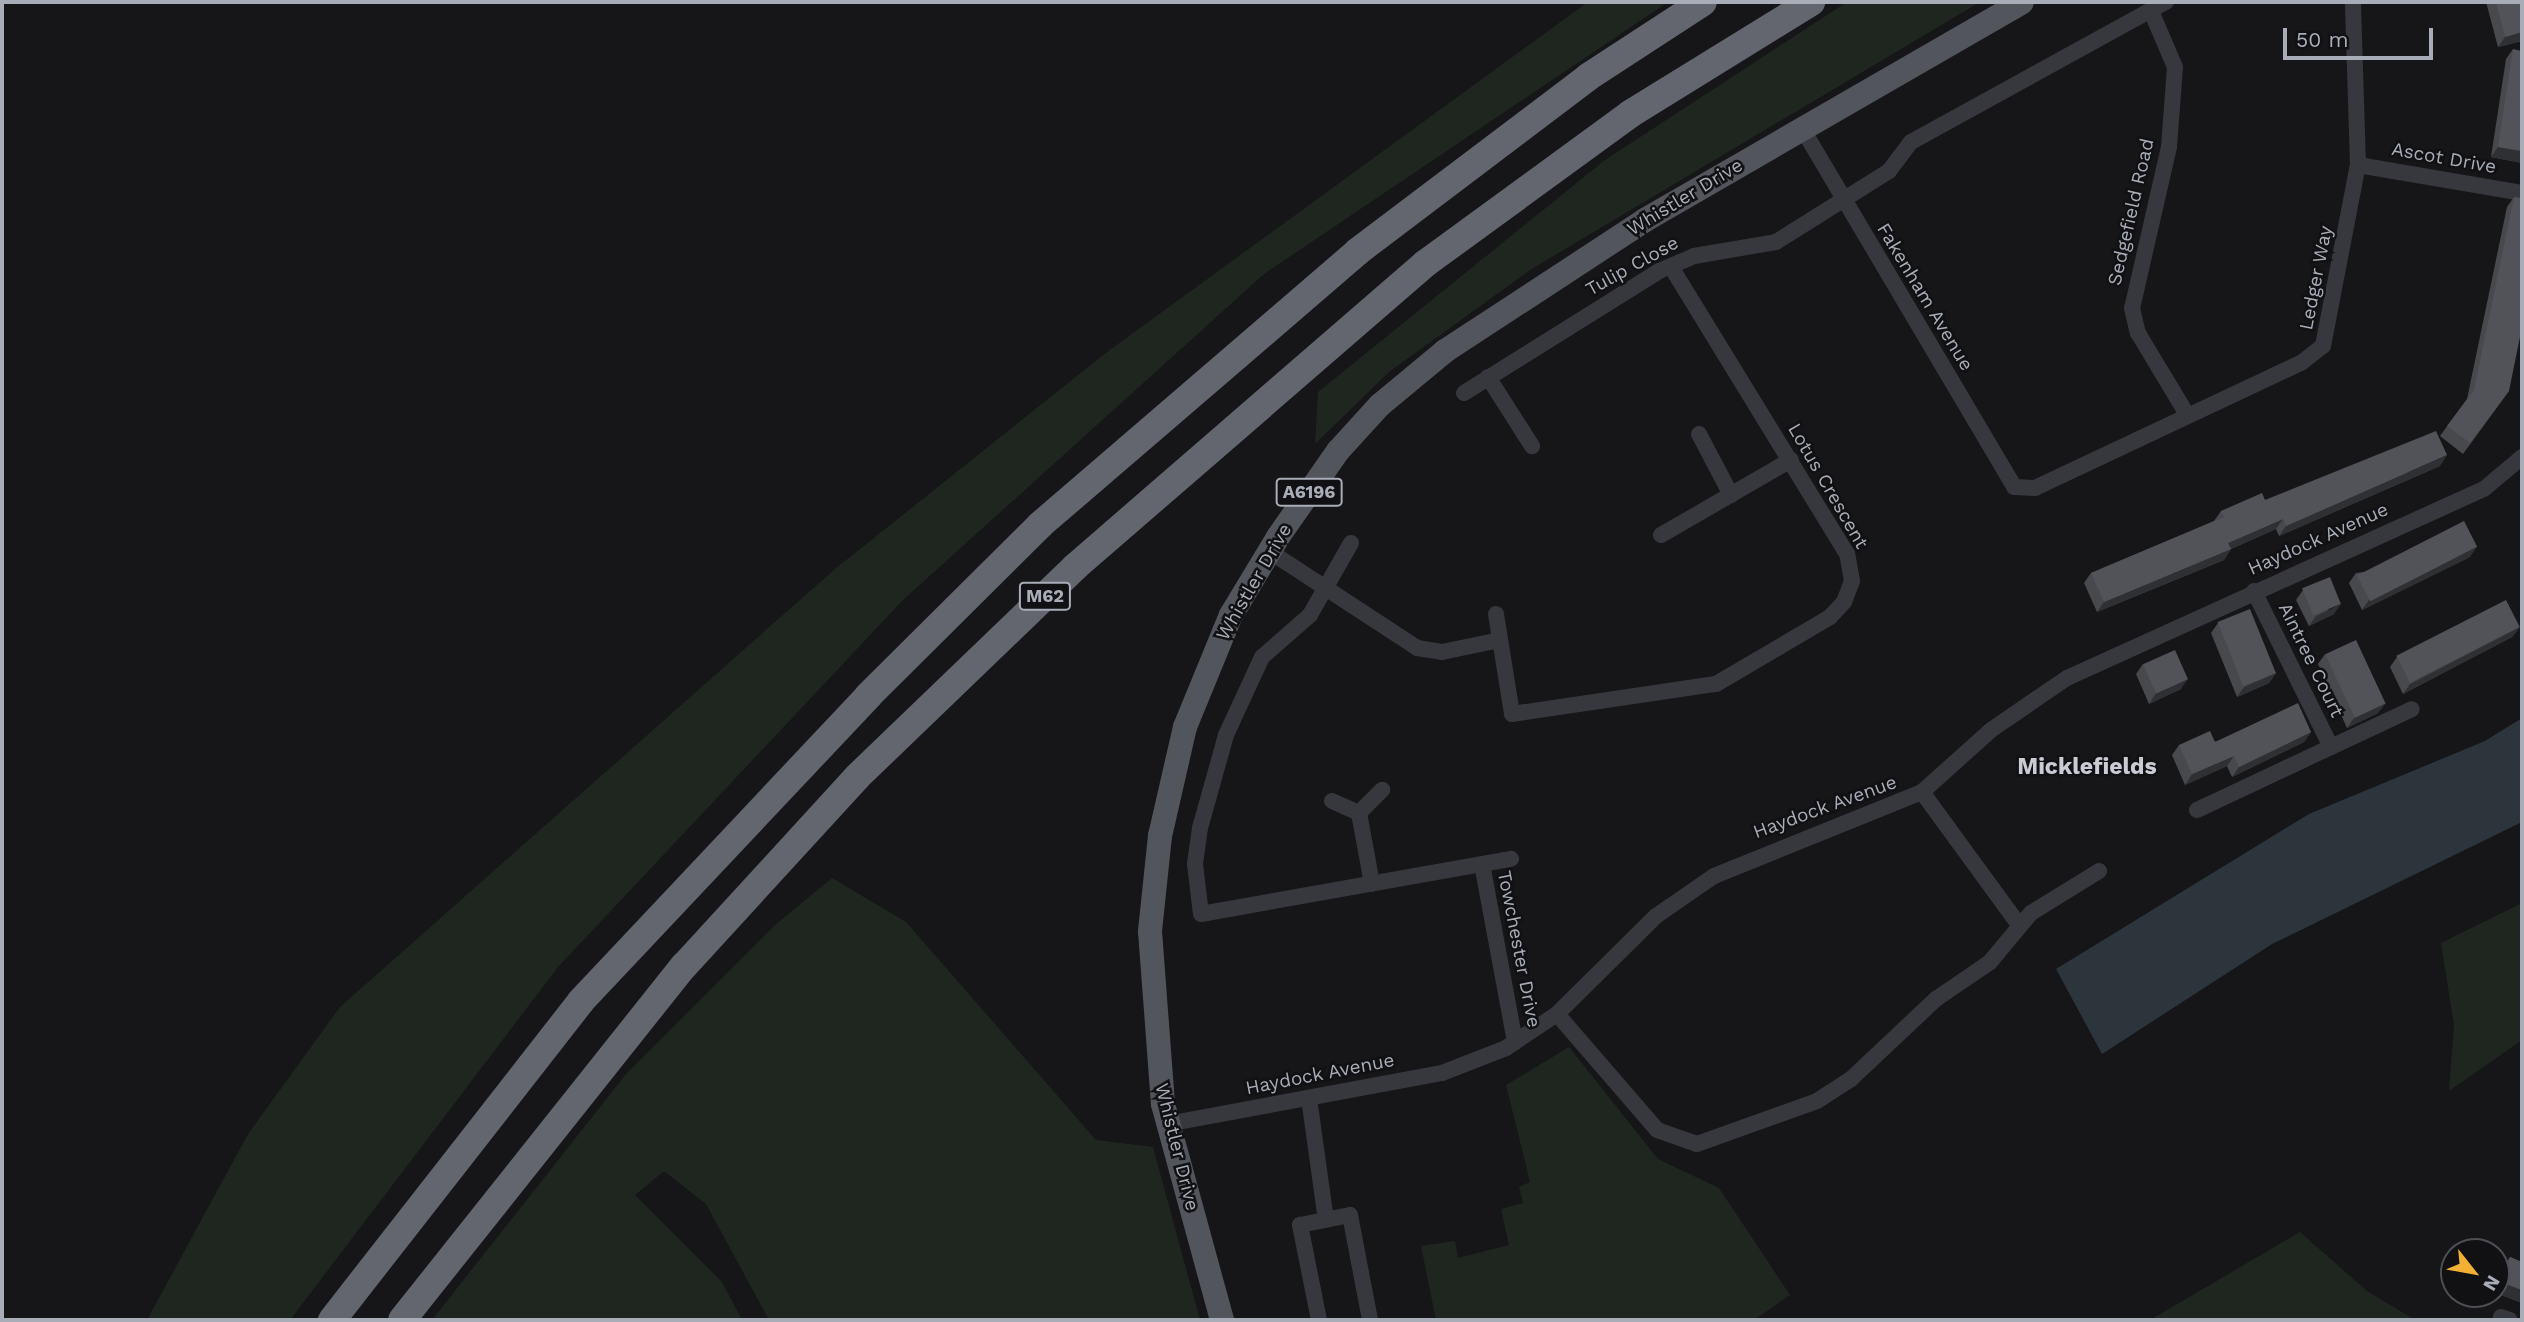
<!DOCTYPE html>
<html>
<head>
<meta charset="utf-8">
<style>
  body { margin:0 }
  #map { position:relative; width:2524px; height:1322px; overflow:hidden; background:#161618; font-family:"Work Sans",sans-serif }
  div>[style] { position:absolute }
  .green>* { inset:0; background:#1e261f }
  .water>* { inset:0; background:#2c353c }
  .street>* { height:16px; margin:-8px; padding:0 8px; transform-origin:8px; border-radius:8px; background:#37383d }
  .primary>* { height:24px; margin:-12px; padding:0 12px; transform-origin:12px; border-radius:12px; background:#53555c }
  .highway>* { height:28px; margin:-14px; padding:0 14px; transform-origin:14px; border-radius:14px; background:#63666e }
  .wall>* { inset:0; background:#47494d }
  .shaded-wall>* { inset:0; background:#2f3033 }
  .building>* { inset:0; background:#525359; transform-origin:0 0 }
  span { translate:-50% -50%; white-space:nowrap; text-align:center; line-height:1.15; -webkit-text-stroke:5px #111113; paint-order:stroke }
  .shield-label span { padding:2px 5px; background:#111113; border:2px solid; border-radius:5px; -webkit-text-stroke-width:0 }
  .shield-label { font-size:18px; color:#a8adb8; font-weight:700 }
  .street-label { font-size:19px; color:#a8adb8 }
  .quarter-label { font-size:23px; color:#c9ccd4; font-weight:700 }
  .frame { position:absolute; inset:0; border:4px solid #a8adb8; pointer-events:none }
  .north { position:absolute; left:2440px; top:1238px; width:70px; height:70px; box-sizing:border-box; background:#111113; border:2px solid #4d4f55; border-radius:50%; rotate:121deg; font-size:19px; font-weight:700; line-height:28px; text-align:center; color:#a8adb8 }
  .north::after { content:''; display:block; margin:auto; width:24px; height:32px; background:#f2b134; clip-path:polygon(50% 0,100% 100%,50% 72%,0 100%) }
  .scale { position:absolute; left:2283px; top:28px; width:150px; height:32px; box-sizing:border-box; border:4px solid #a8adb8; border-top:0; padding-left:9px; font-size:21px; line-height:24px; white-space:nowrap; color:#a8adb8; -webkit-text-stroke:5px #111113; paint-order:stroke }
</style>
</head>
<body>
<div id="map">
  <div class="green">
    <div style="clip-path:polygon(1588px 2px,1668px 2px,1264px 274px,903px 600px,558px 967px,290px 1320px,147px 1320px,248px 1134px,340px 1007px,835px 569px,1107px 352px)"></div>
    <div style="clip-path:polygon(1847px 2px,1980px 2px,1530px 270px,1389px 372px,1315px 444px,1318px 392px,1605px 160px)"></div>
    <div style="clip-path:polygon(832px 878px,906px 922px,1096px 1140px,1153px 1147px,1200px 1320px,769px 1320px,706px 1204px,664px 1171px,635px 1195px,722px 1282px,742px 1320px,432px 1320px,626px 1074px,775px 925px)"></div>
    <div style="clip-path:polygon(2522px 903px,2522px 1040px,2449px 1091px,2454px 1025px,2441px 943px)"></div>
    <div style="clip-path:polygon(1569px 1047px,1658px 1159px,1719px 1188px,1790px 1295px,1754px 1320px,1436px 1320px,1421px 1246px,1455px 1241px,1458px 1258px,1509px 1245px,1501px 1209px,1523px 1203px,1519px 1187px,1530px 1182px,1506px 1085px)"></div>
    <div style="clip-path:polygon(2300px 1232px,2367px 1291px,2415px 1320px,2150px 1320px)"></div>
  </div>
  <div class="water">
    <div style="clip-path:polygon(2522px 718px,2522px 822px,2272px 944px,2102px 1054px,2056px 969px,2309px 814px,2485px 741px)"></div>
  </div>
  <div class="street">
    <div style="left:2151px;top:11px;width:61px;rotate:66.8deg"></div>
    <div style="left:2175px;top:67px;width:80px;rotate:94.3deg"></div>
    <div style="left:2169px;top:147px;width:165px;rotate:102.9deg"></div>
    <div style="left:2132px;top:308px;width:26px;rotate:77deg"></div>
    <div style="left:2138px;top:333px;width:93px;rotate:59deg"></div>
    <div style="left:1802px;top:128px;width:417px;rotate:59.4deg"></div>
    <div style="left:2014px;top:487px;width:21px;rotate:3deg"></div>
    <div style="left:2035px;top:488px;width:294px;rotate:-25.2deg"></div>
    <div style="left:2301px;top:363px;width:28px;rotate:-38deg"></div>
    <div style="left:2323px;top:346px;width:184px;rotate:-79.1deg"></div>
    <div style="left:2358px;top:165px;width:163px;rotate:-91.8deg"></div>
    <div style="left:2358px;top:165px;width:166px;rotate:9.7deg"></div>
    <div style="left:1488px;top:377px;width:82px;rotate:57.5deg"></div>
    <div style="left:1464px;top:393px;width:230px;rotate:-32deg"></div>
    <div style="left:1659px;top:271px;width:38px;rotate:-23deg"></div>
    <div style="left:1694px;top:256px;width:83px;rotate:-9.7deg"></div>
    <div style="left:1776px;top:242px;width:133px;rotate:-32.1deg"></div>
    <div style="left:1889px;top:171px;width:36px;rotate:-53deg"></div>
    <div style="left:1911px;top:142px;width:291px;rotate:-28.8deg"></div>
    <div style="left:1699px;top:434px;width:69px;rotate:62.3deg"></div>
    <div style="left:1661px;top:535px;width:150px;rotate:-30deg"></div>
    <div style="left:1351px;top:543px;width:83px;rotate:119.7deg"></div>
    <div style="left:1310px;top:615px;width:64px;rotate:138.8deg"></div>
    <div style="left:1262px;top:657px;width:86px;rotate:114.8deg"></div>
    <div style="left:1226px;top:735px;width:97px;rotate:105.6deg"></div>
    <div style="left:1200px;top:828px;width:36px;rotate:98deg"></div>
    <div style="left:1195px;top:864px;width:50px;rotate:83.2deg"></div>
    <div style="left:1201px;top:914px;width:315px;rotate:-10.1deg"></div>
    <div style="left:1269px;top:551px;width:177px;rotate:33.2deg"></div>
    <div style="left:1417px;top:648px;width:25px;rotate:9deg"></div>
    <div style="left:1442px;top:652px;width:59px;rotate:-11.7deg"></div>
    <div style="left:1496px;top:614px;width:101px;rotate:80.9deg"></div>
    <div style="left:1512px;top:714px;width:206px;rotate:-8.4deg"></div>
    <div style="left:1716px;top:684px;width:132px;rotate:-30.4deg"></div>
    <div style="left:1830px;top:617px;width:21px;rotate:-47deg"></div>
    <div style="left:1844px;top:602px;width:22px;rotate:-69deg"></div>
    <div style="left:1852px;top:581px;width:27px;rotate:-100deg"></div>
    <div style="left:1847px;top:554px;width:335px;rotate:-121.5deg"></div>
    <div style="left:2331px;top:747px;width:89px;rotate:-25.1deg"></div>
    <div style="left:1922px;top:792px;width:165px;rotate:53.9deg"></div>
    <div style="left:1332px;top:801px;width:30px;rotate:24deg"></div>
    <div style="left:1359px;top:813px;width:33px;rotate:-45deg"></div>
    <div style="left:2197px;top:810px;width:148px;rotate:-25.2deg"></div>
    <div style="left:2331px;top:747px;width:174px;rotate:-116.3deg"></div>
    <div style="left:1359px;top:813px;width:72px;rotate:79.6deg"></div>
    <div style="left:1482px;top:864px;width:181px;rotate:79.5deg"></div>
    <div style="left:1557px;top:1014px;width:153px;rotate:49.2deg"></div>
    <div style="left:1657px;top:1130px;width:42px;rotate:19.3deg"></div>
    <div style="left:1697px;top:1144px;width:127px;rotate:-19.7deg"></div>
    <div style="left:1817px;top:1101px;width:40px;rotate:-32.9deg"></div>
    <div style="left:1851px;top:1079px;width:117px;rotate:-43.3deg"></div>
    <div style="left:1936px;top:999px;width:65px;rotate:-34.4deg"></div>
    <div style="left:1990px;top:962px;width:64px;rotate:-50.1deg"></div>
    <div style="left:2031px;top:913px;width:80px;rotate:-31.7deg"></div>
    <div style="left:1309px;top:1098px;width:123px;rotate:82.1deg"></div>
    <div style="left:1167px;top:1124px;width:280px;rotate:-10.5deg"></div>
    <div style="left:1442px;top:1073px;width:69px;rotate:-21.3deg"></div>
    <div style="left:1506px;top:1048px;width:61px;rotate:-33.7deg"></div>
    <div style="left:1557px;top:1014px;width:139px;rotate:-44.7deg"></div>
    <div style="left:1656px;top:916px;width:70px;rotate:-34.6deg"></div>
    <div style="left:1714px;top:876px;width:224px;rotate:-22deg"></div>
    <div style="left:1922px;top:792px;width:93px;rotate:-41.9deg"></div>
    <div style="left:1991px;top:730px;width:92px;rotate:-34.4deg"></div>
    <div style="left:2067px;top:678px;width:458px;rotate:-24.4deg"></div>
    <div style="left:2484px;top:489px;width:50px;rotate:-40.1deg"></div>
    <div style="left:2501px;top:1317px;width:9px;rotate:18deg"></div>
    <div style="left:1319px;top:1320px;width:97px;rotate:-101.3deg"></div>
    <div style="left:1300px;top:1225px;width:51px;rotate:-11.3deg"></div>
    <div style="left:1350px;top:1215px;width:107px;rotate:79.2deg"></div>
  </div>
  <div class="primary">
    <div style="left:1222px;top:1320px;width:224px;rotate:-105.3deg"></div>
    <div style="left:1163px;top:1104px;width:173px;rotate:-94.3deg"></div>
    <div style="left:1150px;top:931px;width:96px;rotate:-84deg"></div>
    <div style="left:1160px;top:836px;width:112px;rotate:-77.1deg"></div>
    <div style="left:1185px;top:727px;width:121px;rotate:-67.7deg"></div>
    <div style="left:1231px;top:615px;width:91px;rotate:-58.9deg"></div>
    <div style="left:1278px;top:537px;width:105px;rotate:-55.1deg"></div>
    <div style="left:1338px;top:451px;width:62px;rotate:-47.6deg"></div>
    <div style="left:1380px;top:405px;width:85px;rotate:-39.7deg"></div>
    <div style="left:1445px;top:351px;width:239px;rotate:-33.2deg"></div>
    <div style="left:1645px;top:220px;width:435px;rotate:-30deg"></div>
  </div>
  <div class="highway">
    <div style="left:332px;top:1320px;width:405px;rotate:-52deg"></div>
    <div style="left:581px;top:1001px;width:419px;rotate:-46.7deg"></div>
    <div style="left:868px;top:696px;width:243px;rotate:-44.8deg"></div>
    <div style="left:1040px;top:525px;width:418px;rotate:-40.7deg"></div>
    <div style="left:1357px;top:252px;width:290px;rotate:-37.1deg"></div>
    <div style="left:1588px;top:77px;width:137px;rotate:-33.1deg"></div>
    <div style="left:402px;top:1320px;width:453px;rotate:-51.5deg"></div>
    <div style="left:684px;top:966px;width:256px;rotate:-47.5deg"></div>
    <div style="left:857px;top:777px;width:303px;rotate:-43.9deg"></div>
    <div style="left:1075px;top:567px;width:464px;rotate:-40.9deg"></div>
    <div style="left:1426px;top:263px;width:253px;rotate:-36.1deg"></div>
    <div style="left:1630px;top:114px;width:213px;rotate:-31.7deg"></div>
  </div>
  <div class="wall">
    <div style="clip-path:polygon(2486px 2px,2522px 2px,2522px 41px,2498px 47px)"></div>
    <div style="clip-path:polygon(2513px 49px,2522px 163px,2491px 157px,2506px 59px)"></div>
    <div style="clip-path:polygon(2514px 197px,2509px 391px,2463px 454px,2440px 436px,2467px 399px,2507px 207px)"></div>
    <div style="clip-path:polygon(2440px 466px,2279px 536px,2276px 529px,2231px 549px,2224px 560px,2097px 612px,2084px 583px,2091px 573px,2214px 521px,2221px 511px,2265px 500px)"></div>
    <div style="clip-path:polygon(2470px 557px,2362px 610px,2349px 583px,2356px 573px)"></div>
    <div style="clip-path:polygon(2303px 590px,2334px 614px,2309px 626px,2296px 600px)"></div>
    <div style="clip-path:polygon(2218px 623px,2276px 673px,2269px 683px,2237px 697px,2211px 633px)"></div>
    <div style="clip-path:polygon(2520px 627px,2512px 637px,2403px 694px,2390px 667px,2397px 657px)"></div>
    <div style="clip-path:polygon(2325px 654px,2378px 713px,2347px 728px,2318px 664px)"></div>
    <div style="clip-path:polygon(2143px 664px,2181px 689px,2149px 704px,2136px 674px)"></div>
    <div style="clip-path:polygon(2311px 732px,2304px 742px,2232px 777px,2227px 766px,2185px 785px,2172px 755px,2179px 745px)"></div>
    <div style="clip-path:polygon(2510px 1257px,2522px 1262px,2522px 1303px,2496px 1293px,2496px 1286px,2503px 1267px)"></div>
  </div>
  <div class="shaded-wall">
    <div style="clip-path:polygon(2522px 32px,2522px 41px,2498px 47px,2505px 37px)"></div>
    <div style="clip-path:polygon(2498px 147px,2522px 151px,2522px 163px,2491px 157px)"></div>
    <div style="clip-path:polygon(2447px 455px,2440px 466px,2279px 536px,2286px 526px)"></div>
    <div style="clip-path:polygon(2283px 519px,2276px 529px,2221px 553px,2228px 543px)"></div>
    <div style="clip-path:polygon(2477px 547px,2470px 557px,2362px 610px,2369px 600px)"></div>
    <div style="clip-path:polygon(2231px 549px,2224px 560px,2097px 612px,2104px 602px)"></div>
    <div style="clip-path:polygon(2341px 604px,2334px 614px,2309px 626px,2316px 616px)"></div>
    <div style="clip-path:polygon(2520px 627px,2512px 637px,2403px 694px,2410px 684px)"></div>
    <div style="clip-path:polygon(2276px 673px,2269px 683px,2237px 697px,2244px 687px)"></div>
    <div style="clip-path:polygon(2188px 679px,2181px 689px,2149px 704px,2156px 693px)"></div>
    <div style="clip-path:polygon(2386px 703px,2378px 713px,2347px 728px,2354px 718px)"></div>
    <div style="clip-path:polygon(2311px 732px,2304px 742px,2232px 777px,2239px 767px)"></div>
    <div style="clip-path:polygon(2234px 756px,2227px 766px,2185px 785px,2192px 774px)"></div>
    <div style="clip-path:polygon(2501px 1282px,2522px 1290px,2522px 1303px,2496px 1293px,2496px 1289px)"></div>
  </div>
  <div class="building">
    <div style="clip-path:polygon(2496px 2px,2522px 2px,2522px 32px,2505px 37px)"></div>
    <div style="clip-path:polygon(2513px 49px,2522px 51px,2522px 151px,2498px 147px)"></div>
    <div style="clip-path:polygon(2514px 197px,2522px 198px,2522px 327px,2509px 391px,2470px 443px,2447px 426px,2474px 390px)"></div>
    <div style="clip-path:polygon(2436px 431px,2447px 455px,2286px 526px,2283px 519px,2228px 543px,2231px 549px,2104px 602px,2091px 573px,2224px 517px,2221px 511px,2262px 493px,2265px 500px)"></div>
    <div style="left:2464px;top:521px;width:29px;height:120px;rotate:63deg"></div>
    <div style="left:2330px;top:577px;width:29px;height:30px;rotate:68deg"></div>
    <div style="left:2506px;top:600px;width:30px;height:123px;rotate:63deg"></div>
    <div style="left:2250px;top:609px;width:69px;height:35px;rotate:68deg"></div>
    <div style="left:2356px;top:640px;width:70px;height:34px;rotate:65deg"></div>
    <div style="left:2175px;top:650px;width:32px;height:35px;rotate:66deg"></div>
    <div style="clip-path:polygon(2298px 703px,2311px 732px,2239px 767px,2234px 756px,2192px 774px,2179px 745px,2210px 731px,2215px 742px)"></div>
    <div style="clip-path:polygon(2510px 1257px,2522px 1262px,2522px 1290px,2501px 1282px)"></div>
  </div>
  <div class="shield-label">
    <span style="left:1309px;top:492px">A6196</span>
    <span style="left:1045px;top:596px">M62</span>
  </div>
  <div class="street-label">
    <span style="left:2444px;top:158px;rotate:10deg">Ascot Drive</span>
    <span style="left:1685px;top:197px;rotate:-31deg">Whistler Drive</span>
    <span style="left:2131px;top:212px;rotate:-77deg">Sedgefield Road</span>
    <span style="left:1632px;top:266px;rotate:-29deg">Tulip Close</span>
    <span style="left:2316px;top:278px;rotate:-79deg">Ledger Way</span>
    <span style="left:1925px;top:297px;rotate:59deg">Fakenham Avenue</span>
    <span style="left:1828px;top:486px;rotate:60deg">Lotus Crescent</span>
    <span style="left:2318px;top:539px;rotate:-24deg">Haydock Avenue</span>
    <span style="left:1254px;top:582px;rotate:-60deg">Whistler Drive</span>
    <span style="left:2311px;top:660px;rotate:64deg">Aintree Court</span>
    <span style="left:1825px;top:807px;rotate:-20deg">Haydock Avenue</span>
    <span style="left:1519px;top:949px;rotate:79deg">Towchester Drive</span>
    <span style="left:1320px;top:1074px;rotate:-11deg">Haydock Avenue</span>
    <span style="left:1177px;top:1147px;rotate:76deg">Whistler Drive</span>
  </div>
  <div class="quarter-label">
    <span style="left:2087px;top:767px">Micklefields</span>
  </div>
  <div class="frame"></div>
  <div class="north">N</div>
  <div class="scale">50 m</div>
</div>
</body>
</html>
